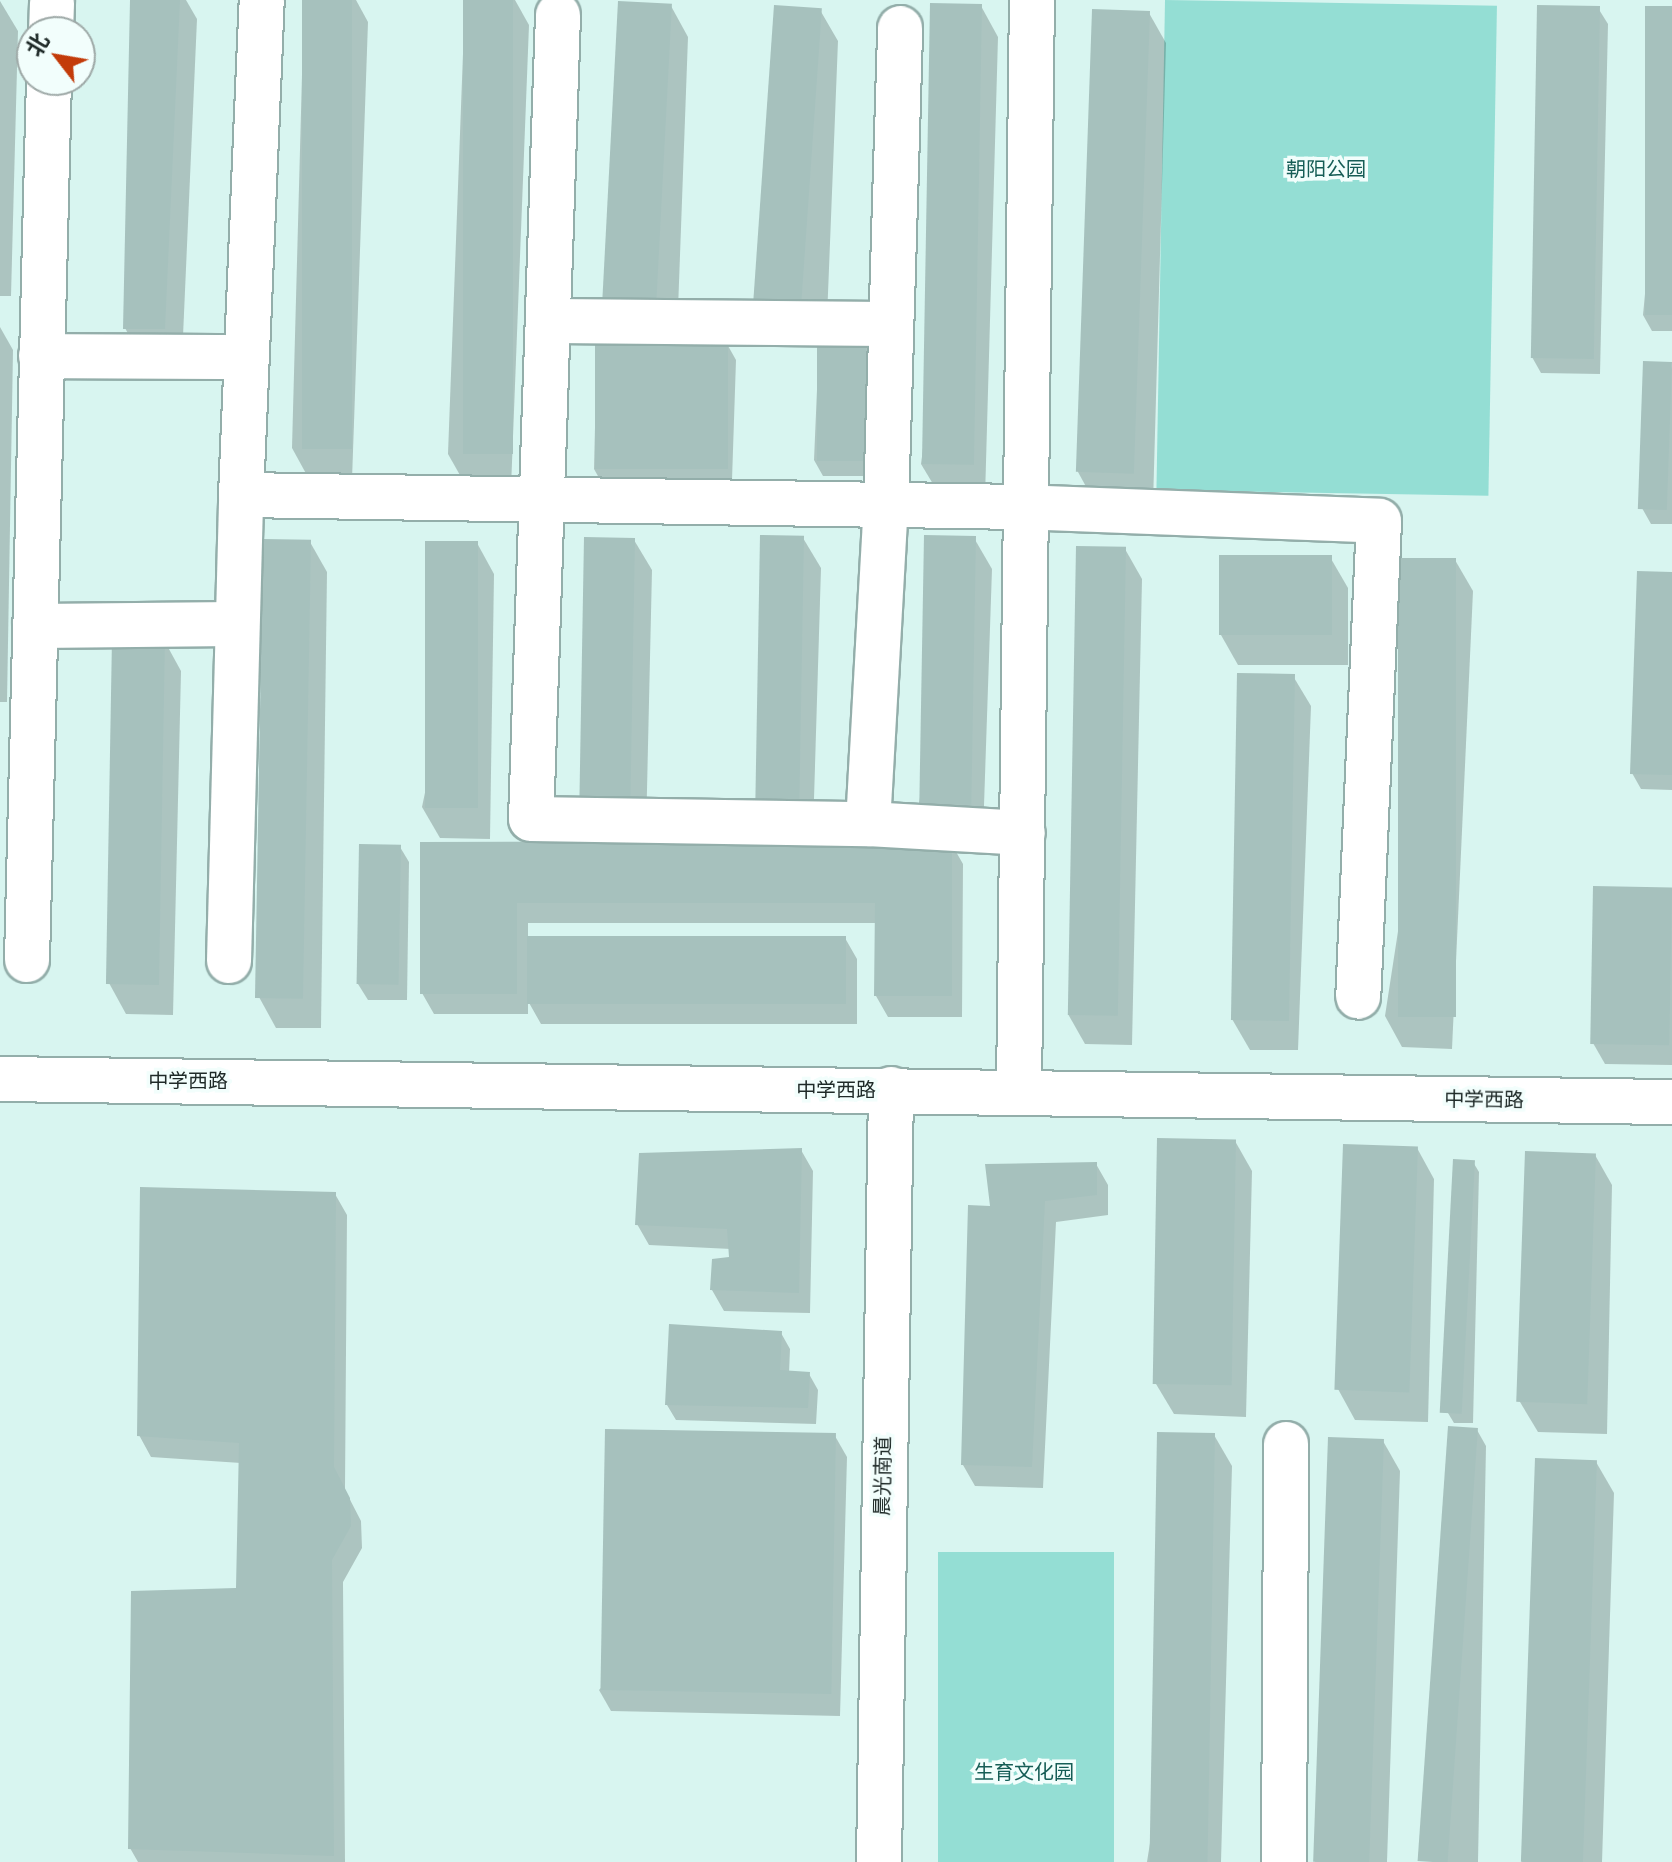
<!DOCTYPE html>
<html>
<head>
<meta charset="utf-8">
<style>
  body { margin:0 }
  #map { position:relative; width:1672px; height:1862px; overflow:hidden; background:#d8f5f0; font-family:Manrope,"Noto Sans SC",sans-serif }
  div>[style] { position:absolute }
  .green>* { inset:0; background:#94ded4; transform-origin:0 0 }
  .shadow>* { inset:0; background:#0003 }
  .building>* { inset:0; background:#a6c1bd; transform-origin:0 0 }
  .roads { filter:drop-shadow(2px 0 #93aeaa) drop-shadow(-2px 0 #93aeaa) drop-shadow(0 2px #93aeaa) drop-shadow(0 -2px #93aeaa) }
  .minor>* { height:44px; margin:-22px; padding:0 22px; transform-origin:22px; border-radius:22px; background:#fff }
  span { translate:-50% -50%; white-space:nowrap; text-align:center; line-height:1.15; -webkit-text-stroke:7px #f2fefc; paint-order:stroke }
  .park-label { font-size:20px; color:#165d56 }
  .street-label { font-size:20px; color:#1f2a28 }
  .north { position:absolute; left:16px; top:16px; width:80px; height:80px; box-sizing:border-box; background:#f2fefc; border:2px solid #9ea9a7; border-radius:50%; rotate:301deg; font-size:22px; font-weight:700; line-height:32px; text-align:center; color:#1f2a28 }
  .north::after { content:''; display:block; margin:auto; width:28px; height:36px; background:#c33b09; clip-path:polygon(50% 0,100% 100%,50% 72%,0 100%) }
</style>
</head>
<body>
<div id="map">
  <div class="green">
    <div style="left:1165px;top:0;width:332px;height:490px;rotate:1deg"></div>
    <div style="left:1114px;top:1552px;width:310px;height:176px;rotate:90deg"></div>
  </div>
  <div class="shadow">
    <div style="clip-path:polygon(132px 0,186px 0,197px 19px,182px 359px,142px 359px,125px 328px)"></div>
    <div style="clip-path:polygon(304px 0,356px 0,368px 22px,352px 480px,309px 479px,292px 448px)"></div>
    <div style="clip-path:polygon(465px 0,515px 0,529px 25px,511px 488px,465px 484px,448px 454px)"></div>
    <div style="clip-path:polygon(0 1px,18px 31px,11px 296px,0 296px)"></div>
    <div style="clip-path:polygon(671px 6px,688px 37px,677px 337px,627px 336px)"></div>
    <div style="clip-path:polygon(981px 6px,998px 37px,985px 498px,939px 494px,921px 464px)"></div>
    <div style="clip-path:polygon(1598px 8px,1608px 24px,1600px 374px,1541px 373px,1532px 357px)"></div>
    <div style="clip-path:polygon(1672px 8px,1672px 331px,1652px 331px,1643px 315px)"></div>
    <div style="clip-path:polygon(820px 10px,838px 41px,826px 344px,865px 344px,874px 360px,870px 476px,823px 476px,814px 460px,819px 342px,779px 339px)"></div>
    <div style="clip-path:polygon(1149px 13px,1166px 43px,1153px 504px,1095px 503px,1078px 472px)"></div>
    <div style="clip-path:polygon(0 327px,13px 350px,7px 702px,0 702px)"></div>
    <div style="clip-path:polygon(597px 343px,727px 344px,736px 360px,732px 480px,603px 485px,594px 469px)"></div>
    <div style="clip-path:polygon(1672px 364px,1672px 524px,1651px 524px,1642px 508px)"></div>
    <div style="clip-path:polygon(803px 538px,821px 568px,813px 832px,775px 833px)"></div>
    <div style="clip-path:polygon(974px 538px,992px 569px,983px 835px,937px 833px,919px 803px)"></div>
    <div style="clip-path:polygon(634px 540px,652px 570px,646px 834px,596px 834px)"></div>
    <div style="clip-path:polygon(310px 542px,327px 572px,321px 1028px,276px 1028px,259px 997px)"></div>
    <div style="clip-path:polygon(477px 543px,494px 574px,490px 839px,440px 838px,422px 807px)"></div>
    <div style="clip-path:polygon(1125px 549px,1142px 579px,1132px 1045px,1085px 1044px,1068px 1014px)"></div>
    <div style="clip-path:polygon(1330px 557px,1348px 588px,1348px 665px,1238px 665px,1221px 635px)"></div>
    <div style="clip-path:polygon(1455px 560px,1473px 591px,1452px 1049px,1402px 1047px,1385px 1016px)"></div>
    <div style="clip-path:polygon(1672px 574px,1672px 790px,1641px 789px,1632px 773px)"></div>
    <div style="clip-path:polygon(164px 640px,181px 671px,173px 1015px,126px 1014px,109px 983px)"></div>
    <div style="clip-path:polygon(1293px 676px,1311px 706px,1298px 1050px,1250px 1050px,1232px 1019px)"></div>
    <div style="clip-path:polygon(951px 843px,963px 864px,962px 1017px,888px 1017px,876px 996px,877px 923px,528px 923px,528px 938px,845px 938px,857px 959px,857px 1024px,541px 1024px,528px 1001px,528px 1014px,434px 1014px,422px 993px,422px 844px)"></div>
    <div style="clip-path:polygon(400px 847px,409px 862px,407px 1000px,368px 1000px,358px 984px)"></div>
    <div style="clip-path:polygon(1595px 888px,1672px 889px,1672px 1065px,1605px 1064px,1593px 1043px)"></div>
    <div style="clip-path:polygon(1235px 1141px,1252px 1171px,1246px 1417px,1174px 1414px,1156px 1384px)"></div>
    <div style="clip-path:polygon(1417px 1148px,1434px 1179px,1428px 1422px,1355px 1420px,1338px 1389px)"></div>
    <div style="clip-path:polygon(801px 1150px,813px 1171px,810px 1313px,724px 1311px,712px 1290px,731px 1259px,731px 1249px,649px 1245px,637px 1224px)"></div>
    <div style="clip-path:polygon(1595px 1155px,1612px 1185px,1607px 1434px,1538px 1432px,1520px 1402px)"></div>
    <div style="clip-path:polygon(1473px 1162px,1479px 1172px,1473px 1423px,1454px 1423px,1448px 1413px)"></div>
    <div style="clip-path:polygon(1096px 1164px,1108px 1185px,1108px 1215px,1056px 1222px,1043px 1488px,975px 1486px,963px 1465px,992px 1208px)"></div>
    <div style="clip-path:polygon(335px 1194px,347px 1215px,345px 1490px,361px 1521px,362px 1548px,343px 1582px,345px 1862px,138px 1862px,130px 1848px,238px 1590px,241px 1463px,151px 1457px,139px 1435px)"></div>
    <div style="clip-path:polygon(781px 1333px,790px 1349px,789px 1373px,809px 1374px,818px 1390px,816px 1424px,676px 1420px,667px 1405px)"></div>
    <div style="clip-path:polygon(1477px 1430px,1486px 1446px,1478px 1862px,1439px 1862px)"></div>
    <div style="clip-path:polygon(1214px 1435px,1232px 1466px,1221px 1862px,1147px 1862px)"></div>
    <div style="clip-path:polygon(835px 1436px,847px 1457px,840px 1716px,611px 1711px,599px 1690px)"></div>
    <div style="clip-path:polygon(1383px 1441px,1400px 1471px,1387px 1862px,1315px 1862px)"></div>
    <div style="clip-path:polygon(1596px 1462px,1614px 1493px,1602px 1862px,1522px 1862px)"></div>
  </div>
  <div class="building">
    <div style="clip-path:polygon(130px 0,180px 0,165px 329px,123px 329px)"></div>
    <div style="left:302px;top:0;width:50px;height:449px"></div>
    <div style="left:463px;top:0;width:50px;height:454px"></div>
    <div style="left:618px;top:1px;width:54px;height:306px;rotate:3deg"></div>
    <div style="left:930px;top:3px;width:52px;height:461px;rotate:1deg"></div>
    <div style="left:774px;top:5px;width:48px;height:304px;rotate:4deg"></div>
    <div style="left:1537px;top:5px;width:63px;height:353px;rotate:1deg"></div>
    <div style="left:1645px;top:6px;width:27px;height:309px"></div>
    <div style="left:1150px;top:11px;width:463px;height:58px;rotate:92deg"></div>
    <div style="left:595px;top:341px;width:133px;height:128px"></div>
    <div style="left:817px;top:342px;width:49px;height:119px"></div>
    <div style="left:1643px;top:361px;width:29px;height:148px;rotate:2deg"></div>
    <div style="left:760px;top:535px;width:44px;height:268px;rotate:1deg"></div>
    <div style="left:924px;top:535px;width:52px;height:269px;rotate:1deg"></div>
    <div style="left:584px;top:537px;width:51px;height:267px;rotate:1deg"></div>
    <div style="left:263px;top:539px;width:48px;height:459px;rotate:1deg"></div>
    <div style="left:425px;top:541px;width:53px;height:267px"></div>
    <div style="left:1076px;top:546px;width:50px;height:469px;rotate:1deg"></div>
    <div style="left:1219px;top:555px;width:113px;height:80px"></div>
    <div style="left:1398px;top:558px;width:58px;height:459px"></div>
    <div style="clip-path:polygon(1637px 571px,1672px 572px,1672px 775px,1630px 774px)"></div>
    <div style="left:165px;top:638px;width:347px;height:53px;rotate:91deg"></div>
    <div style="left:1237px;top:673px;width:58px;height:347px;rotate:1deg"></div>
    <div style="clip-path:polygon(952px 841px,952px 996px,874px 996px,875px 903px,517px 903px,517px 994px,420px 994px,420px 842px)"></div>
    <div style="left:359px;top:844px;width:42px;height:140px;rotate:1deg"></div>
    <div style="left:1593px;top:886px;width:79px;height:158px;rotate:1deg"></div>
    <div style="left:527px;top:936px;width:319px;height:68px"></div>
    <div style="left:1157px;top:1138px;width:79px;height:246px;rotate:1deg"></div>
    <div style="left:1343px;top:1144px;width:75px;height:246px;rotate:2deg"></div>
    <div style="clip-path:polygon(802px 1148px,799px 1293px,710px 1290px,712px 1259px,729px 1257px,727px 1229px,635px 1225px,639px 1153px)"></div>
    <div style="left:1525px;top:1151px;width:71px;height:251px;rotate:2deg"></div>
    <div style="left:1453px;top:1159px;width:22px;height:254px;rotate:3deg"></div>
    <div style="clip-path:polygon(1097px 1162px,1097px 1195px,1045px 1201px,1032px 1467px,961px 1465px,968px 1205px,990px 1206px,985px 1164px)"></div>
    <div style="clip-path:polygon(140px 1187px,336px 1192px,334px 1467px,350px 1498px,351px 1526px,332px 1560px,334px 1856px,128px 1849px,131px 1591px,236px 1588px,239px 1443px,137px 1436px)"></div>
    <div style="clip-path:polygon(669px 1324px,782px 1331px,780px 1370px,810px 1372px,808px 1408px,665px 1405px)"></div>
    <div style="left:1448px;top:1426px;width:30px;height:436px;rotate:4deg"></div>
    <div style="left:605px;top:1429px;width:231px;height:261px;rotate:1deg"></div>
    <div style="left:1157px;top:1432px;width:58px;height:430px;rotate:1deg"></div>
    <div style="left:1328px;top:1437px;width:56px;height:425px;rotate:2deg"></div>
    <div style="left:1535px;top:1458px;width:62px;height:404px;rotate:2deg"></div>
  </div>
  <div class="roads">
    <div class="minor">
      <div style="left:558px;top:15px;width:804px;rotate:91.92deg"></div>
      <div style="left:531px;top:819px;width:337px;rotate:0.9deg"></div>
      <div style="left:868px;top:824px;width:155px;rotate:3.3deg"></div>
      <div style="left:51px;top:32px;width:29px;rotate:-88deg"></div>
      <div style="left:549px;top:321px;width:342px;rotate:0.5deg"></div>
      <div style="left:41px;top:356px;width:205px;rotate:0.3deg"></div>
      <div style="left:241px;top:495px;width:781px;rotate:0.88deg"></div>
      <div style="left:1022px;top:507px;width:357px;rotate:2.2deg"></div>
      <div style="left:1379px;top:521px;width:476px;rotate:92.5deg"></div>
      <div style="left:35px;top:626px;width:202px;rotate:-0.6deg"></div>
      <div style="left:868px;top:824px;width:320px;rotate:-86.8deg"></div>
      <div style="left:886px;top:505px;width:477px;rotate:-88.3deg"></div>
      <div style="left:27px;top:960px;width:880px;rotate:-88.57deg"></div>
      <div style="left:229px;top:961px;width:466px;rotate:-88.5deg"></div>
      <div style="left:241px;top:495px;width:495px;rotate:-87.6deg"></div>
      <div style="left:0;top:1079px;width:1672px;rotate:0.79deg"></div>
      <div style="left:1019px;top:1090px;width:1090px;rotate:-89.32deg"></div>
      <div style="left:879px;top:1862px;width:773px;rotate:-89.11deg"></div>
      <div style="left:1284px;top:1862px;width:418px;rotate:-89.7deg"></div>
    </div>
  </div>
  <div class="park-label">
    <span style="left:1326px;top:168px">朝阳公园</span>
    <span style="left:1024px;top:1771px">生育文化园</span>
  </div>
  <div class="street-label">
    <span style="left:188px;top:1080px">中学西路</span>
    <span style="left:836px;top:1089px">中学西路</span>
    <span style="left:1484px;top:1099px;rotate:1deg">中学西路</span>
    <span style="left:882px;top:1476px;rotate:-89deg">晨光南道</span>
  </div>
  <div class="north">北</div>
</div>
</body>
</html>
